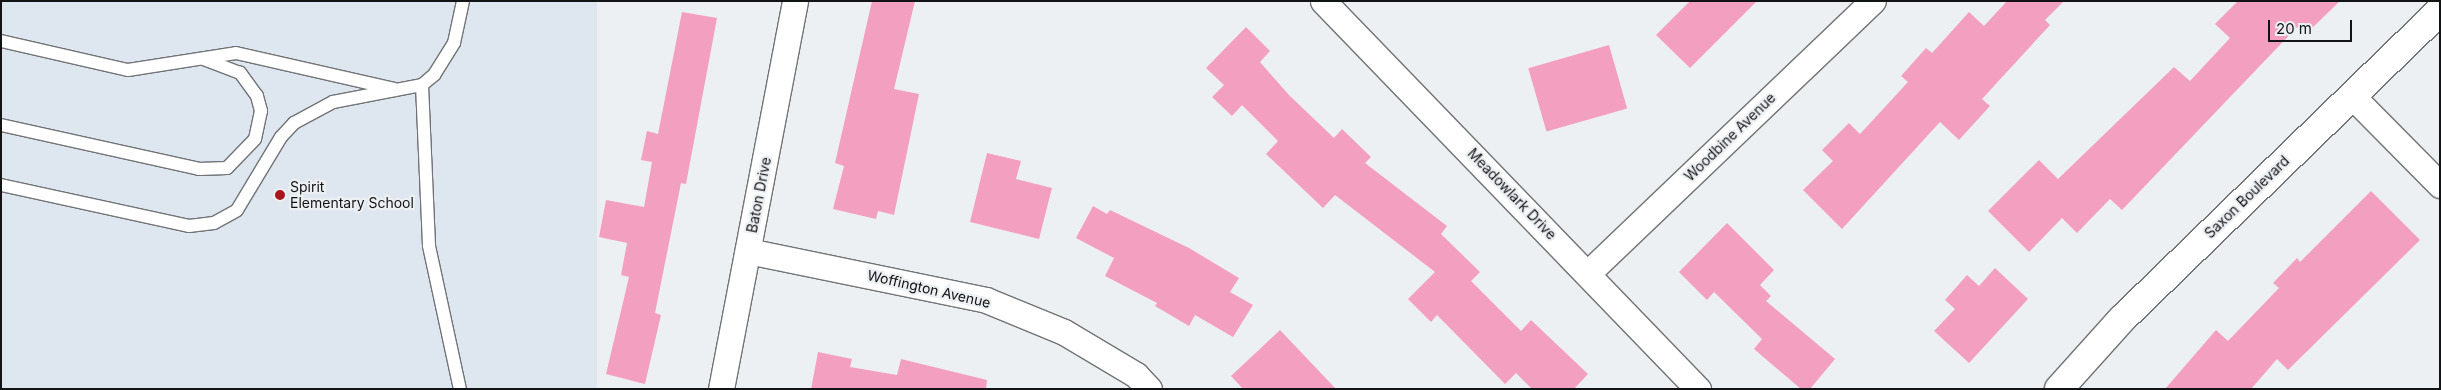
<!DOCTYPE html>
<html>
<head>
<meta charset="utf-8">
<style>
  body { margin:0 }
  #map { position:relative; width:2441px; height:390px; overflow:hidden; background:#edf0f3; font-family:Inter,sans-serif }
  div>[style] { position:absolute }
  .built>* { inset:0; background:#dee6ef; transform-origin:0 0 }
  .building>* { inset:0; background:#f3a0c0; transform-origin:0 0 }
  .roads { filter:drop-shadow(1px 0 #717376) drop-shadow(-1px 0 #717376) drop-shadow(0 1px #717376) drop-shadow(0 -1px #717376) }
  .service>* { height:12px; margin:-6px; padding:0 6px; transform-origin:6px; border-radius:6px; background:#fff }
  .minor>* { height:25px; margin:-12.5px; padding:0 12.5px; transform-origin:12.5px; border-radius:12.5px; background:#fff }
  .secondary>* { height:28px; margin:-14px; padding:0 14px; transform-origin:14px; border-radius:14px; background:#fff }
  .dots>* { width:14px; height:14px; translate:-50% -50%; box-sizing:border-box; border:2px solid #edf0f3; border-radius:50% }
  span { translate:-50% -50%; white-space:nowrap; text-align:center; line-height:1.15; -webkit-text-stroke:4.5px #edf0f3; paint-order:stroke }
  .street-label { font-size:14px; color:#121314 }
  .poi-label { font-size:14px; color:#121314 }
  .left { translate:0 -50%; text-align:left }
  .frame { position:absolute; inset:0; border:2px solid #121314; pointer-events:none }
  .scale { position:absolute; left:2268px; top:20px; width:84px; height:22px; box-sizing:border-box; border:2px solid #121314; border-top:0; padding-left:6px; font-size:15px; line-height:18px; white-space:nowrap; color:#121314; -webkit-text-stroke:4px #edf0f3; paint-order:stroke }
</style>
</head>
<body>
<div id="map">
  <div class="built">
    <div style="left:1px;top:1px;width:596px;height:388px"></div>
  </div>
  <div class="building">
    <div style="clip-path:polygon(872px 1px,915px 1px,894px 89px,919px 94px,894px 215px,878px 211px,876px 219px,833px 209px,844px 166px,835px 163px)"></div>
    <div style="clip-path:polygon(1690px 1px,1757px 1px,1690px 68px,1656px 35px)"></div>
    <div style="clip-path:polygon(2007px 1px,2064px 1px,2045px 20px,2050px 25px,1982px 99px,1990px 106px,1959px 140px,1940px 122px,1842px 229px,1803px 190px,1833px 161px,1822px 150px,1849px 123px,1860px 134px,1908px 82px,1901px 76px,1926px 48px,1932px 53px,1969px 12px,1984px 26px)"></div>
    <div style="clip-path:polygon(2238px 1px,2340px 1px,2305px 35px,2297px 27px,2122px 210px,2110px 199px,2077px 233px,2062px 218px,2029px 252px,1988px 211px,2039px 160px,2058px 179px,2174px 67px,2190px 81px,2230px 38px,2215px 24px)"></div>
    <div style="clip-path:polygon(682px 12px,717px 18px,686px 184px,681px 183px,655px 313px,661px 315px,645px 384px,606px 374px,629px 277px,621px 275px,627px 243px,599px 237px,606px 200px,644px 207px,652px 162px,641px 160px,647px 131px,658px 134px)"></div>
    <div style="clip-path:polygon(1246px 27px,1270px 51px,1260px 62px,1289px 95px,1334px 138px,1342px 129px,1371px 157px,1365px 163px,1447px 226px,1441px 234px,1480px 272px,1471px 281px,1521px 331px,1531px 320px,1588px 374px,1574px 389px,1532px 389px,1516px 373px,1505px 384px,1437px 315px,1431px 322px,1408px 299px,1435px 272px,1335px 195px,1323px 208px,1266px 154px,1278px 141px,1242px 105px,1232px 116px,1212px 97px,1224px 85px,1206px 68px)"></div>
    <div style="left:1609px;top:45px;width:66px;height:84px;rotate:74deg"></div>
    <div style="clip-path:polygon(987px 153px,1021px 161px,1016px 179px,1052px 188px,1039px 239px,970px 222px)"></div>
    <div style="clip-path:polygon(2371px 191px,2420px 240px,2288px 370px,2277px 359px,2251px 389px,2165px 389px,2216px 330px,2228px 341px,2279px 288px,2273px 283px,2297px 258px,2300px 262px)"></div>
    <div style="clip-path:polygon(1093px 206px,1107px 214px,1110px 210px,1189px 248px,1239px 278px,1230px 292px,1253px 305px,1233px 337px,1195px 315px,1189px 326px,1155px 306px,1157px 303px,1105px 276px,1114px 258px,1076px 238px)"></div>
    <div style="clip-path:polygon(1727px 223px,1774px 270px,1760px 285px,1771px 296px,1766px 301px,1835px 359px,1810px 389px,1801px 389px,1754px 349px,1762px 339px,1714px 292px,1707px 300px,1679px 272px)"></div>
    <div style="clip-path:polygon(1995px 268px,2028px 299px,1969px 363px,1934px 331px,1955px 309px,1945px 300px,1967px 275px,1979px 286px)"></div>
    <div style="clip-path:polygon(1280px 330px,1336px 389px,1243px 389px,1231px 376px)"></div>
    <div style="clip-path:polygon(818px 352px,852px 359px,850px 367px,897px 375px,901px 359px,987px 380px,986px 389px,811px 389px)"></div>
  </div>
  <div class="roads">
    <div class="service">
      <div style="left:1px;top:41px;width:130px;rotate:12.9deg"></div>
      <div style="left:128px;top:70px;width:109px;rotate:-8.9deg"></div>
      <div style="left:236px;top:53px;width:162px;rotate:12.8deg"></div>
      <div style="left:422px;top:85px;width:161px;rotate:87.5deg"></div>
      <div style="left:429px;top:246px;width:146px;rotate:77.8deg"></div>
      <div style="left:1px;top:125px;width:203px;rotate:12.5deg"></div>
      <div style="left:199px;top:169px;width:28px;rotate:-2deg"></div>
      <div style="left:227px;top:168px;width:40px;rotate:-46deg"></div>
      <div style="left:255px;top:139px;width:29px;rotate:-78deg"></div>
      <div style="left:261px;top:111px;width:16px;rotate:-105deg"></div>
      <div style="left:257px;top:96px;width:29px;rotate:-126deg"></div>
      <div style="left:240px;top:73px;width:40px;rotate:-159deg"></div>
      <div style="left:1px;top:185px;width:192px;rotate:12.3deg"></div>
      <div style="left:189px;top:226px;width:25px;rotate:-7deg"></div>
      <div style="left:214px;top:223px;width:26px;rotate:-29deg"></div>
      <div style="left:237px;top:210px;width:85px;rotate:-58.9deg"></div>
      <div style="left:281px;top:137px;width:19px;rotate:-47deg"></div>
      <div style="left:294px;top:123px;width:44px;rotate:-28.3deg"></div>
      <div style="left:333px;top:102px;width:91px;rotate:-10.8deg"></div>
      <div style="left:422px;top:85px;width:16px;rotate:-40deg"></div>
      <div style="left:434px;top:75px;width:38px;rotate:-58deg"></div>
      <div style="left:454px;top:43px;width:43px;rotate:-77.9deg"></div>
    </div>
    <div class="minor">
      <div style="left:1323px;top:1px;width:540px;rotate:45.98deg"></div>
      <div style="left:2351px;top:95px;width:127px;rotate:45.3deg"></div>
      <div style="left:748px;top:251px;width:243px;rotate:11.6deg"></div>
      <div style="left:986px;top:300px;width:84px;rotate:22.3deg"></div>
      <div style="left:1064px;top:332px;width:84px;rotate:30.8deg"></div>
      <div style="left:1136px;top:375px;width:19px;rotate:47deg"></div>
      <div style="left:1588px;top:273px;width:394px;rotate:-43.7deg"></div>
      <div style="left:721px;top:389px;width:395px;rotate:-79.2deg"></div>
    </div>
    <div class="secondary">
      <div style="left:2059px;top:389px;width:94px;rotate:-48deg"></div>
      <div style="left:2122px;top:319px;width:443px;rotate:-44.1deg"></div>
    </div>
  </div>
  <div class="dots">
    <div style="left:280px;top:195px;background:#a9151e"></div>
  </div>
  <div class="street-label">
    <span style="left:1730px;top:137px;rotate:-44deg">Woodbine Avenue</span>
    <span style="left:1512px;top:194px;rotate:46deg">Meadowlark Drive</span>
    <span style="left:759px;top:195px;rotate:-79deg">Baton Drive</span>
    <span style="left:2247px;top:197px;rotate:-44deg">Saxon Boulevard</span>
    <span style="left:929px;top:289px;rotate:13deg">Woffington Avenue</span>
  </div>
  <div class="poi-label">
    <span class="left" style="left:290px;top:195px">Spirit<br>Elementary School</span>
  </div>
  <div class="frame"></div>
  <div class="scale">20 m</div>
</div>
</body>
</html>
